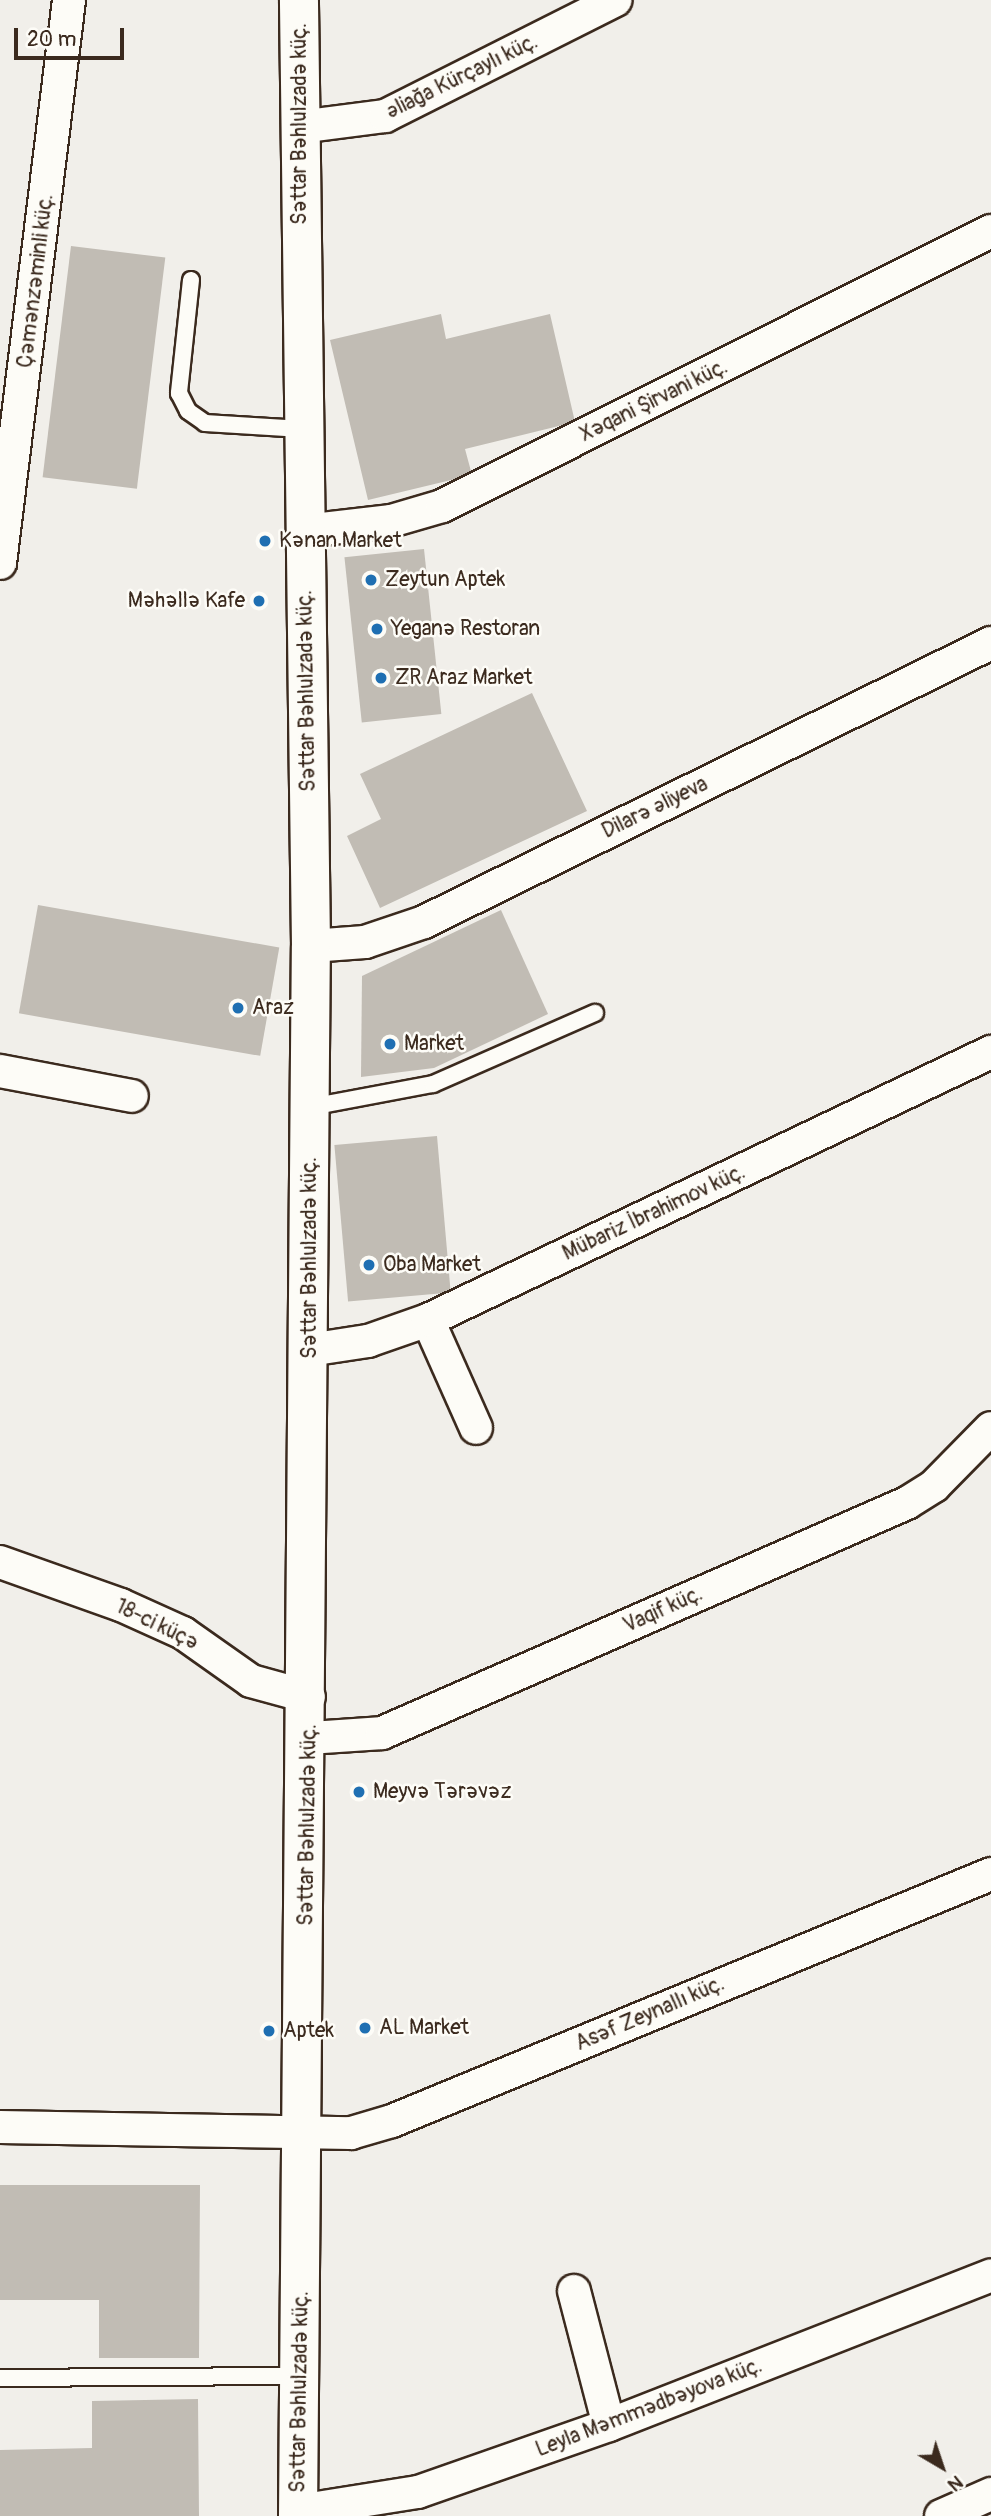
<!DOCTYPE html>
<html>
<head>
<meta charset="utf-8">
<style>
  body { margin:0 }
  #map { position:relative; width:991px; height:2516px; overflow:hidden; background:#f1efea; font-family:Pangolin,sans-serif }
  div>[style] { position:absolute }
  .building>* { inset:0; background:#c1bcb4; transform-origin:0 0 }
  .roads { filter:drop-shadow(2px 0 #3b2a1e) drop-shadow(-2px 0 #3b2a1e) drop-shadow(0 2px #3b2a1e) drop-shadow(0 -2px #3b2a1e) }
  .lane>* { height:16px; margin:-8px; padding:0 8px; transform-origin:8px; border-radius:8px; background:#fdfcf7 }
  .street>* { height:32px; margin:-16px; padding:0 16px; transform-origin:16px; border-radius:16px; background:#fdfcf7 }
  .secondary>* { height:38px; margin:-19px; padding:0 19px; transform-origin:19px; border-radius:19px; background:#fdfcf7 }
  .dots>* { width:19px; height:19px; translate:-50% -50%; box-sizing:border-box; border:4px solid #fdfcf7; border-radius:50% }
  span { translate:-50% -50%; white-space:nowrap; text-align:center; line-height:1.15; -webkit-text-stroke:5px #fdfcf7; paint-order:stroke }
  .street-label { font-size:21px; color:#3b2a1e }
  .poi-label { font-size:21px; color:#3b2a1e }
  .left { translate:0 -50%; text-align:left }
  .right { translate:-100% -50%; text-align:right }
  .north { position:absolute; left:907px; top:2432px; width:70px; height:70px; -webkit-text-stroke:5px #fdfcf7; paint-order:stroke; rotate:141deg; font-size:19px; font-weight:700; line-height:28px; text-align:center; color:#3b2a1e }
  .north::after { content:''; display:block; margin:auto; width:24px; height:32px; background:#3b2a1e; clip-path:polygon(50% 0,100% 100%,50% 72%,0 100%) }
  .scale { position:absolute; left:14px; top:28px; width:110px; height:32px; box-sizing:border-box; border:4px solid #3b2a1e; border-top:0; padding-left:9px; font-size:21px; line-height:24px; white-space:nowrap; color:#3b2a1e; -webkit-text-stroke:5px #fdfcf7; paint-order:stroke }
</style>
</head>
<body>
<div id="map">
  <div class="building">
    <div style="left:71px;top:246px;width:95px;height:233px;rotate:7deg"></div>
    <div style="clip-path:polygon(441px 314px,446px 339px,550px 314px,575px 422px,465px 449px,472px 475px,368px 500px,330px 340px)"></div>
    <div style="left:424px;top:549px;width:166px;height:80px;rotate:84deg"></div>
    <div style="clip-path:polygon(532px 693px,587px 811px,380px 908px,347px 836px,381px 819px,360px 774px)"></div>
    <div style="left:38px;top:905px;width:245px;height:110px;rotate:10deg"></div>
    <div style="clip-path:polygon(501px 910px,548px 1014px,434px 1068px,361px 1077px,362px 976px)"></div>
    <div style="left:437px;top:1136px;width:157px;height:103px;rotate:85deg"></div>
    <div style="clip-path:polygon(0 2185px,200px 2185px,199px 2358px,99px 2358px,99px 2300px,0 2300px)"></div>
    <div style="clip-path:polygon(198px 2399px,199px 2516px,0 2516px,0 2450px,92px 2448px,92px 2401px)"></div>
  </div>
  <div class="roads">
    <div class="lane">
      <div style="left:191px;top:280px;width:114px;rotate:96.1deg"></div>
      <div style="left:179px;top:393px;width:20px;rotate:63deg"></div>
      <div style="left:188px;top:411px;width:21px;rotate:35deg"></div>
      <div style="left:205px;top:423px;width:97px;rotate:3.5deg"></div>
      <div style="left:311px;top:1107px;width:124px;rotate:-10.7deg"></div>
      <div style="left:433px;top:1084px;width:177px;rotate:-23.7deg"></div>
      <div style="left:0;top:2378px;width:299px;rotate:-0.4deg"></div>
    </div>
    <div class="street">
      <div style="left:299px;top:127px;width:87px;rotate:-7.3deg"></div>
      <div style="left:385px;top:116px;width:258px;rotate:-26.7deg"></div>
      <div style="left:305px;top:531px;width:87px;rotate:-6.6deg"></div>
      <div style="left:391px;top:521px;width:53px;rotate:-16.4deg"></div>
      <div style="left:442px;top:506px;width:614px;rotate:-26.61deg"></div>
      <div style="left:0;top:563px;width:567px;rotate:-83.01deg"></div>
      <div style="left:311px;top:946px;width:54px;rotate:-4.2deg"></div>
      <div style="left:365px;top:942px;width:62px;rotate:-18.7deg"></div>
      <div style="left:424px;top:922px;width:632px;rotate:-26.2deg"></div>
      <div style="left:0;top:1071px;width:134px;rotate:10.7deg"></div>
      <div style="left:428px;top:1320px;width:118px;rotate:66deg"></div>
      <div style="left:309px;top:1350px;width:60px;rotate:-8.7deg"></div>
      <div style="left:368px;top:1341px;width:64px;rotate:-19.3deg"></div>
      <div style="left:428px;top:1320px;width:624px;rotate:-25.46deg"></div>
      <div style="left:0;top:1562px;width:128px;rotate:19.6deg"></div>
      <div style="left:121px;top:1605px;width:68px;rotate:24.3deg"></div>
      <div style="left:183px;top:1633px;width:83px;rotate:35.2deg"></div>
      <div style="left:251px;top:1681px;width:60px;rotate:15.4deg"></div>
      <div style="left:309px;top:1738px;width:73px;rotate:-3.9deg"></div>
      <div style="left:382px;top:1733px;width:573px;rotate:-23.66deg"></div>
      <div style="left:907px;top:1503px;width:32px;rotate:-32deg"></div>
      <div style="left:934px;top:1486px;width:81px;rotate:-45.5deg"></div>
      <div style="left:0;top:2127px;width:351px;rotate:1deg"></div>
      <div style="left:351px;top:2133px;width:43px;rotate:-16.3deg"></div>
      <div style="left:392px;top:2121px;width:648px;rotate:-22.41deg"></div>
      <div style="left:574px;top:2291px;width:138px;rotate:75.4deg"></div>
      <div style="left:298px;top:2511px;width:121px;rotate:-9deg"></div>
      <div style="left:418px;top:2492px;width:202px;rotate:-19.3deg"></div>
      <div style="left:609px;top:2425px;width:410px;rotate:-21.4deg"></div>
      <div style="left:941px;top:2516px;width:55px;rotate:-23.7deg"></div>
    </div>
    <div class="secondary">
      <div style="left:298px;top:2516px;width:1570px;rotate:-89.53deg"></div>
      <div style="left:311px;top:946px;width:946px;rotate:-90.73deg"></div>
    </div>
  </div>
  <div class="dots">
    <div style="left:265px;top:541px;background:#1f6fb2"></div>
    <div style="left:371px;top:580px;background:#1f6fb2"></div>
    <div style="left:259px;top:601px;background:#1f6fb2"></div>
    <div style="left:377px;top:629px;background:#1f6fb2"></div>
    <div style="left:381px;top:678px;background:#1f6fb2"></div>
    <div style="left:238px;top:1008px;background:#1f6fb2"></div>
    <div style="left:390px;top:1044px;background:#1f6fb2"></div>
    <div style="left:369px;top:1265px;background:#1f6fb2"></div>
    <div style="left:359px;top:1792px;background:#1f6fb2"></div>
    <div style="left:365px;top:2028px;background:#1f6fb2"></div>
    <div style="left:269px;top:2031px;background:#1f6fb2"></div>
  </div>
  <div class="street-label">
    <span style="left:462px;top:77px;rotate:-26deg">Əliağa Kürçaylı küç.</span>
    <span style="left:300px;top:124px;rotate:-90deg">Səttar Bəhlulzadə küç.</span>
    <span style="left:36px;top:281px;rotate:-83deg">Çəmənzəminli küç.</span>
    <span style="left:654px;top:401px;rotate:-26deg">Xəqani Şirvani küç.</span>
    <span style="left:307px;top:691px;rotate:-91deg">Səttar Bəhlulzadə küç.</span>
    <span style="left:655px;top:808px;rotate:-26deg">Dilarə Əliyeva</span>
    <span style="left:654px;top:1213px;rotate:-25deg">Mübariz İbrahimov küç.</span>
    <span style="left:310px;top:1258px;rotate:-90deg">Səttar Bəhlulzadə küç.</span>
    <span style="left:663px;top:1610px;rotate:-24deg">Vaqif küç.</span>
    <span style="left:157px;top:1625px;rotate:26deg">18-ci küçə</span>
    <span style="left:308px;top:1825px;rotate:-89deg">Səttar Bəhlulzadə küç.</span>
    <span style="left:650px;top:2014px;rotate:-23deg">Asəf Zeynallı küç.</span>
    <span style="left:300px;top:2392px;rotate:-89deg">Səttar Bəhlulzadə küç.</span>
    <span style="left:649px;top:2408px;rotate:-21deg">Leyla Məmmədbəyova küç.</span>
  </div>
  <div class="poi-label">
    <span class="left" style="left:279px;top:541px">Kənan Market</span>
    <span class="left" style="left:385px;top:580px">Zeytun Aptek</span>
    <span class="right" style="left:245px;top:601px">Məhəllə Kafe</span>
    <span class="left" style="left:391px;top:629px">Yeganə Restoran</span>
    <span class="left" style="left:395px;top:678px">ZR Araz Market</span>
    <span class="left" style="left:252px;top:1008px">Araz</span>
    <span class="left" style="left:404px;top:1044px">Market</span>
    <span class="left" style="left:383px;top:1265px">Oba Market</span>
    <span class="left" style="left:373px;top:1792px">Meyvə Tərəvəz</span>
    <span class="left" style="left:379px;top:2028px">AL Market</span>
    <span class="left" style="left:283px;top:2031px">Aptek</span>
  </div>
  <div class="north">N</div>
  <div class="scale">20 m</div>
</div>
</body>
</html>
